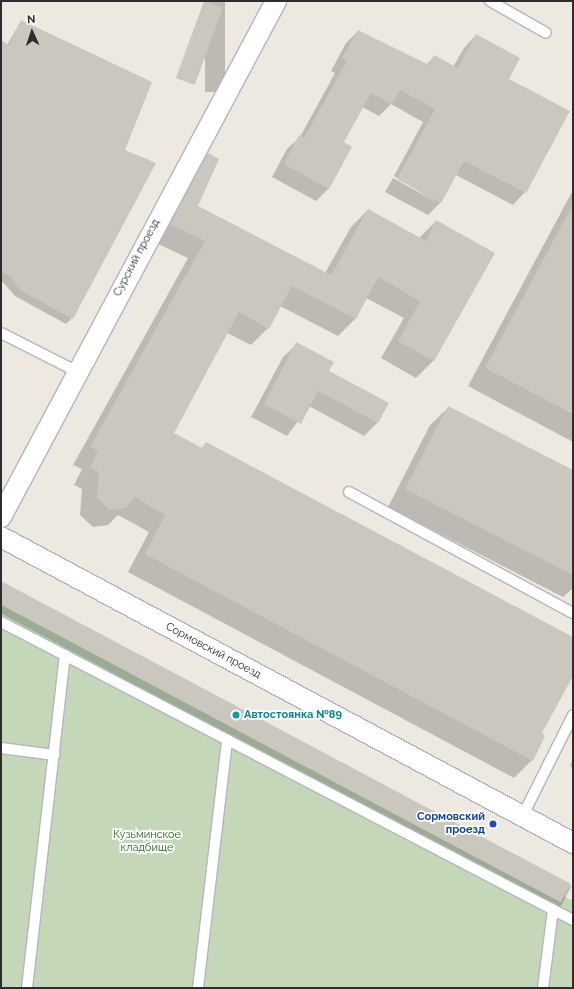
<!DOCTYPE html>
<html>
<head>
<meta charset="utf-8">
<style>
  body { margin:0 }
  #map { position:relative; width:574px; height:989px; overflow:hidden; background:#eee9e0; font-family:Raleway,sans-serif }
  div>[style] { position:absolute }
  .cemetery>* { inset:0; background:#c4d7b8 }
  .shadow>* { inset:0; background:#0003; transform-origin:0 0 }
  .building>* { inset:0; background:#cac7be; transform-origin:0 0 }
  .roads { filter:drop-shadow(1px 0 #b3b5c0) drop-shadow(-1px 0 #b3b5c0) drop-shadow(0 1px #b3b5c0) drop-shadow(0 -1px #b3b5c0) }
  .service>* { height:10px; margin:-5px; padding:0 5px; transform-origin:5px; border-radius:5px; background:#fff }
  .minor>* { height:20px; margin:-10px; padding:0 10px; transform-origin:10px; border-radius:10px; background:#fff }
  .dots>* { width:11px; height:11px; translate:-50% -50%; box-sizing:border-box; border:2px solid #fff; border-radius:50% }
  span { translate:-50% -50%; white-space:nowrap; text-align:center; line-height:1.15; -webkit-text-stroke:3.5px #fff; paint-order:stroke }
  .street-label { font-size:11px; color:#2d2d2d }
  .culture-label { font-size:11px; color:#0d838f; font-weight:700 }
  .left { translate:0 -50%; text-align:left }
  .transit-label { font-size:11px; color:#164399; font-weight:700 }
  .right { translate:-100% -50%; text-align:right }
  .park-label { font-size:11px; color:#25691e }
  .frame { position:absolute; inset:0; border:2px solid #2d2d2d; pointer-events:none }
  .north { position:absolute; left:12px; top:12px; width:40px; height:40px; -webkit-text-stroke:3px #fff; paint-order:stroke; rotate:357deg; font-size:11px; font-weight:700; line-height:16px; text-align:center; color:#2d2d2d }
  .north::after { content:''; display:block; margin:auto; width:14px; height:18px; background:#2d2d2d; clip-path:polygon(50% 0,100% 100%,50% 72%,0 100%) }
</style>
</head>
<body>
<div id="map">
  <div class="cemetery">
    <div style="clip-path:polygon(1px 602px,573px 901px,573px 988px,1px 988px)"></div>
  </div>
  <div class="shadow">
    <div style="left:205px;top:1px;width:20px;height:91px"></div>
    <div style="clip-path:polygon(21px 21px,124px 150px,72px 318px,66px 324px,15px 296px,1px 280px,1px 41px,7px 45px)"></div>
    <div style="clip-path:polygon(358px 31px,426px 65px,435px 56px,453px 67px,464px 48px,476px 35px,508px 79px,525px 192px,513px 205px,456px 175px,440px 203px,428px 215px,385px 192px,393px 178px,438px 203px,394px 176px,423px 122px,391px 104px,379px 116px,362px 107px,343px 143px,351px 147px,328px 189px,316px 201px,272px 177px,287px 149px,300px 137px,335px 73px,331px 71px,346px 43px)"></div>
    <div style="clip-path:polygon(208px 155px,196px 206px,325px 273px,351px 227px,368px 210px,419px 238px,436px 221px,494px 254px,433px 361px,416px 378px,381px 358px,404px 318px,366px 298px,355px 319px,338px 336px,280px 306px,268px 328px,251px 345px,227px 333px,172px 433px,201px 449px,206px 444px,573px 639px,573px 673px,541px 734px,544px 736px,532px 760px,514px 778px,128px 572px,149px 532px,118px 515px,108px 525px,93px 527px,80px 515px,82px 489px,74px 485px,82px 469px,73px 465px,188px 258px,154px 242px,191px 172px)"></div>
    <div style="clip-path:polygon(573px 190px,573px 442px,468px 386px)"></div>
    <div style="clip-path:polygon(297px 344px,328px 371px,388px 403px,377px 423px,364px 436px,309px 406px,287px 436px,251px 417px,283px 357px)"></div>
    <div style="clip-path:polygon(449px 407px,573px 471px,573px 588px,563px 597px,388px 507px,430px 425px)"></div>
    <div style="left:1px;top:583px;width:646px;height:27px;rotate:28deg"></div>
    <div style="clip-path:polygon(573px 759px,573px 768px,570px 766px)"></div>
  </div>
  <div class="building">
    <div style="left:204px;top:1px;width:20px;height:82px;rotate:20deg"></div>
    <div style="clip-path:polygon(21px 20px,152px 82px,125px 150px,156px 163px,73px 319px,20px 290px,10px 276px,1px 271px,1px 40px,9px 45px)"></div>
    <div style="clip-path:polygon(358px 30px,429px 65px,434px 55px,458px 68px,476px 34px,520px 58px,509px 79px,570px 111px,526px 193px,464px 161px,441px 203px,397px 179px,435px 109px,400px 90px,392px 104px,371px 93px,344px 142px,352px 147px,329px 189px,284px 164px,299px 135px,304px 138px,347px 61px,342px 58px)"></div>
    <div style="clip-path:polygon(208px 153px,219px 159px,198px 206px,331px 275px,368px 209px,426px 241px,436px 220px,495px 253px,434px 361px,398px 341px,420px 301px,378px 277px,356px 319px,292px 286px,269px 329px,239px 312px,174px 433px,202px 448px,206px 442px,573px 637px,573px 676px,542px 733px,545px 736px,533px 761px,145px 554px,165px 515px,135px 497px,126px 508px,110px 510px,97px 498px,99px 472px,90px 467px,98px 451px,90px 447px,205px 241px,170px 224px)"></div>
    <div style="clip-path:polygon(573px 204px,573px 414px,485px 368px)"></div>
    <div style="clip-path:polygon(296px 342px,334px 362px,329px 371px,389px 403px,378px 423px,318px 391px,301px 424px,264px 404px)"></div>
    <div style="clip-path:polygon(448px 406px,573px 470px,573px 575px,405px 489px)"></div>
    <div style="left:1px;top:581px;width:645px;height:21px;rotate:28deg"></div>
  </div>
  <div class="roads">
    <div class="service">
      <div style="left:490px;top:1px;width:64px;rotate:29.7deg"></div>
      <div style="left:1px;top:333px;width:84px;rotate:26.9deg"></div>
      <div style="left:349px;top:492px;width:255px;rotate:28.4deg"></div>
      <div style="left:1px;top:622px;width:645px;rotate:27.52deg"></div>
      <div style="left:1px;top:748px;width:54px;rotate:7.4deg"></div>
      <div style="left:522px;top:817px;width:114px;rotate:-63.4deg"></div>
      <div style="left:27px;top:988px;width:335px;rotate:-83.5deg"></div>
      <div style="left:198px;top:988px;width:250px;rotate:-83.3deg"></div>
      <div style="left:543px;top:988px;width:79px;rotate:-82.7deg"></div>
    </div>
    <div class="minor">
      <div style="left:1px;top:517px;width:585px;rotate:-61.94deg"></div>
      <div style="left:1px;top:537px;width:649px;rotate:28.15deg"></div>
    </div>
  </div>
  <div class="dots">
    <div style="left:236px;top:715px;background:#0f9aa8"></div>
    <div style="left:493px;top:824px;background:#1a4fb4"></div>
  </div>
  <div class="street-label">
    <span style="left:137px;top:258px;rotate:-62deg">Сурский проезд</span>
    <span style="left:213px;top:651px;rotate:28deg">Сормовский проезд</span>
  </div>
  <div class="culture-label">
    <span class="left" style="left:244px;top:715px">Автостоянка №89</span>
  </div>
  <div class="transit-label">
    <span class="right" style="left:485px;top:824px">Сормовский<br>проезд</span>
  </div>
  <div class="park-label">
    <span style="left:147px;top:842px">Кузьминское<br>кладбище</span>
  </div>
  <div class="frame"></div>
  <div class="north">N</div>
</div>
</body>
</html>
